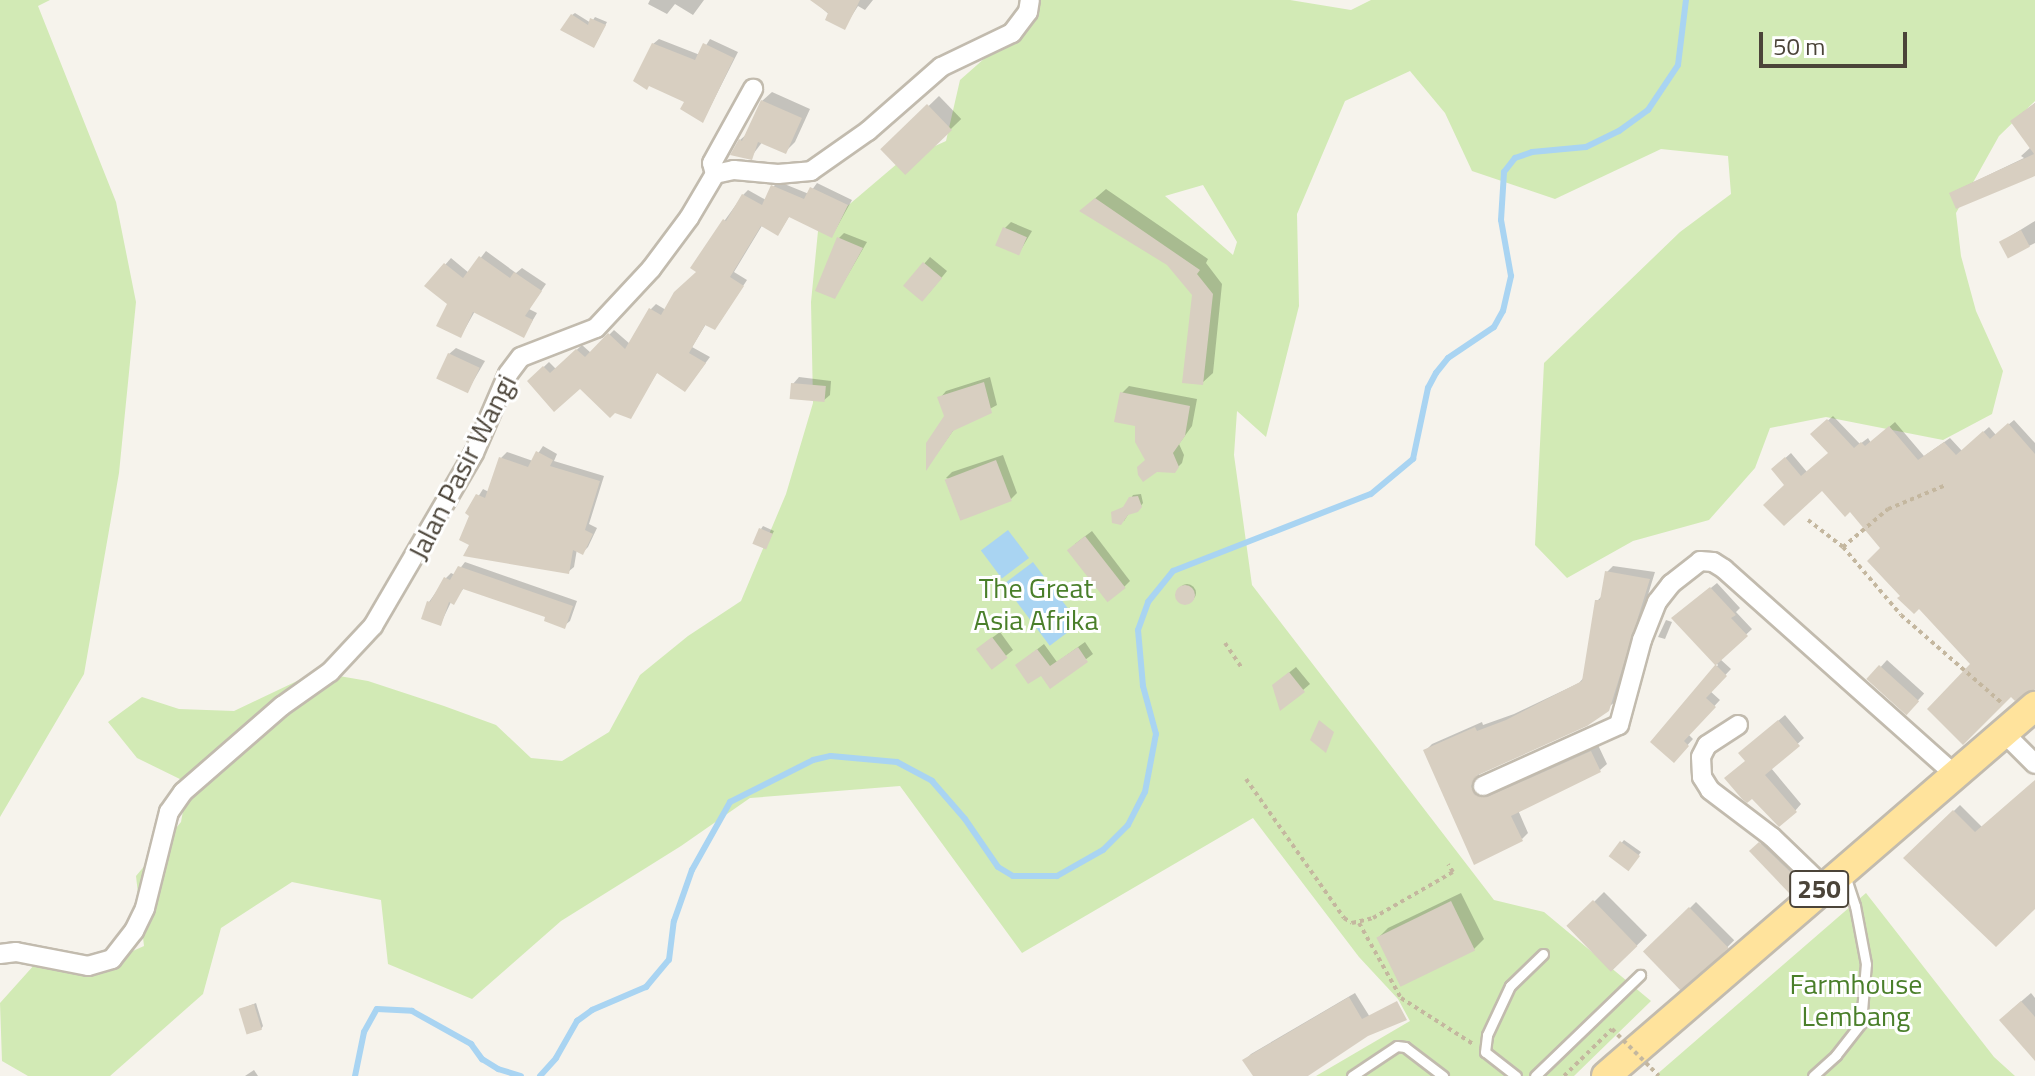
<!DOCTYPE html>
<html>
<head>
<meta charset="utf-8">
<style>
  body { margin:0 }
  #map { position:relative; width:2035px; height:1076px; overflow:hidden; background:#f6f3ec; font-family:"Titillium Web",sans-serif }
  div>[style] { position:absolute }
  .green>* { inset:0; background:#d2eab5 }
  .water>* { inset:0; background:#a9d4f2; transform-origin:0 0 }
  .shadow>* { inset:0; background:#0003; transform-origin:0 0 }
  .round { border-radius:50% }
  .stream>* { height:6px; margin:-3px; padding:0 3px; transform-origin:3px; border-radius:3px; background:#a9d4f2 }
  .building>* { inset:0; background:#d8cfc1; transform-origin:0 0 }
  .path>* { height:4px; margin-top:-2px; transform-origin:0; background:repeating-linear-gradient(90deg,#c4b79f 0 4px,transparent 0 8px) }
  .roads { filter:drop-shadow(2px 0 #c2bbae) drop-shadow(-2px 0 #c2bbae) drop-shadow(0 2px #c2bbae) drop-shadow(0 -2px #c2bbae) }
  .lane>* { height:9px; margin:-4.5px; padding:0 4.5px; transform-origin:4.5px; border-radius:4.5px; background:#fff }
  .street>* { height:18px; margin:-9px; padding:0 9px; transform-origin:9px; border-radius:9px; background:#fff }
  .primary>* { height:28px; margin:-14px; padding:0 14px; transform-origin:14px; border-radius:14px; background:#ffe39c }
  .path-bridge>* { height:4px; margin-top:-2px; transform-origin:0; background:repeating-linear-gradient(90deg,#c4b79f 0 4px,transparent 0 8px) }
  span { translate:-50% -50%; white-space:nowrap; text-align:center; line-height:1.15; -webkit-text-stroke:6px #fff; paint-order:stroke }
  .shield-label span { padding:2px 6px; background:#fff; border:2px solid; border-radius:6px; -webkit-text-stroke-width:0 }
  .shield-label { font-size:26px; color:#4b4439; font-weight:700 }
  .street-label { font-size:28px; color:#4b4439 }
  .park-label { font-size:28px; color:#4a7f2a }
  .scale { position:absolute; left:1759px; top:32px; width:148px; height:36px; box-sizing:border-box; border:4px solid #4b4439; border-top:0; padding-left:10px; font-size:24px; line-height:28px; white-space:nowrap; color:#4b4439; -webkit-text-stroke:6px #fff; paint-order:stroke }
</style>
</head>
<body>
<div id="map">
  <div class="green">
    <div style="clip-path:polygon(0 0,50px 0,38px 6px,116px 202px,136px 302px,119px 473px,84px 674px,0 817px)"></div>
    <div style="clip-path:polygon(evenodd,1029px 0,1290px 0,1351px 10px,1371px 0,2035px 0,2035px 101px,1999px 136px,1956px 213px,1961px 256px,1976px 311px,2003px 371px,1992px 414px,1943px 440px,1826px 417px,1770px 428px,1755px 468px,1709px 520px,1633px 541px,1567px 578px,1535px 545px,1544px 363px,1680px 232px,1731px 194px,1728px 156px,1661px 149px,1555px 199px,1472px 171px,1445px 113px,1410px 71px,1345px 101px,1297px 214px,1299px 306px,1266px 437px,1237px 411px,1234px 455px,1252px 585px,1494px 900px,1544px 912px,1651px 1001px,1574px 1076px,1316px 1076px,1410px 1021px,1398px 999px,1359px 957px,1253px 818px,1022px 953px,900px 786px,750px 798px,681px 846px,561px 921px,472px 999px,388px 964px,381px 900px,292px 882px,221px 928px,203px 994px,110px 1076px,28px 1076px,2px 1061px,0 1003px,35px 964px,99px 966px,144px 946px,136px 876px,181px 822px,188px 783px,137px 758px,108px 722px,142px 697px,179px 709px,234px 711px,316px 672px,368px 681px,444px 706px,496px 725px,531px 758px,562px 761px,609px 732px,640px 675px,688px 636px,741px 601px,786px 494px,813px 403px,811px 302px,818px 231px,898px 163px,946px 141px,960px 80px,994px 50px,1029px 0,1203px 185px,1237px 242px,1233px 255px,1165px 196px,1203px 185px)"></div>
    <div style="clip-path:polygon(1866px 893px,1994px 1057px,2015px 1076px,1655px 1076px)"></div>
  </div>
  <div class="water">
    <div style="left:1008px;top:530px;width:35px;height:34px;rotate:53deg"></div>
    <div style="left:1033px;top:562px;width:77px;height:37px;rotate:53deg"></div>
  </div>
  <div class="shadow">
    <div style="clip-path:polygon(650px 0,704px 0,693px 15px,675px 4px,667px 14px,648px 4px)"></div>
    <div style="clip-path:polygon(813px 0,873px 0,865px 10px,858px 6px,844px 28px)"></div>
    <div style="clip-path:polygon(575px 13px,591px 23px,595px 17px,607px 22px,596px 43px,572px 15px)"></div>
    <div style="clip-path:polygon(659px 39px,700px 55px,710px 39px,738px 52px,703px 121px,653px 44px)"></div>
    <div style="clip-path:polygon(772px 92px,810px 109px,795px 142px,786px 151px,763px 141px,751px 157px,740px 140px,748px 133px,762px 101px)"></div>
    <div style="left:939px;top:96px;width:32px;height:77px;rotate:46deg"></div>
    <div style="clip-path:polygon(2035px 103px,2035px 174px,1951px 193px,2024px 158px,2021px 156px,2031px 147px,2018px 116px)"></div>
    <div style="clip-path:polygon(777px 181px,809px 194px,817px 183px,852px 200px,832px 236px,790px 215px,782px 228px,763px 224px,734px 272px,747px 280px,719px 323px,706px 324px,692px 347px,710px 357px,689px 385px,658px 371px,630px 416px,580px 386px,529px 381px,549px 362px,556px 369px,582px 345px,591px 353px,614px 330px,630px 344px,651px 309px,656px 304px,666px 310px,699px 272px,725px 220px,743px 195px,748px 190px,766px 200px)"></div>
    <div style="clip-path:polygon(1106px 189px,1208px 259px,1206px 263px,1222px 284px,1213px 373px,1202px 383px,1194px 294px,1168px 263px,1091px 202px)"></div>
    <div style="clip-path:polygon(2035px 221px,2035px 243px,2009px 256px,2001px 242px)"></div>
    <div style="clip-path:polygon(1011px 222px,1032px 231px,1019px 253px,1005px 228px)"></div>
    <div style="clip-path:polygon(844px 233px,867px 242px,835px 297px,839px 238px)"></div>
    <div style="clip-path:polygon(486px 251px,516px 273px,522px 268px,546px 284px,529px 309px,537px 313px,524px 335px,475px 311px,461px 336px,450px 304px,427px 286px,451px 258px,469px 273px)"></div>
    <div style="clip-path:polygon(930px 257px,947px 271px,929px 293px,924px 264px)"></div>
    <div style="clip-path:polygon(456px 348px,485px 361px,468px 390px,449px 354px)"></div>
    <div style="clip-path:polygon(799px 377px,831px 381px,830px 395px,823px 401px,793px 384px)"></div>
    <div style="clip-path:polygon(990px 377px,997px 405px,955px 428px,928px 466px,946px 417px,940px 398px,946px 391px)"></div>
    <div style="clip-path:polygon(1129px 386px,1197px 399px,1192px 426px,1179px 444px,1184px 455px,1182px 463px,1174px 471px,1147px 459px,1137px 425px,1122px 393px)"></div>
    <div style="clip-path:polygon(1833px 416px,1860px 444px,1868px 438px,1871px 443px,1895px 422px,1924px 456px,1950px 438px,1962px 451px,1989px 427px,1996px 435px,2014px 420px,2035px 443px,2035px 686px,1973px 664px,1919px 606px,1902px 596px,1883px 548px,1850px 509px,1822px 488px,1787px 485px,1773px 469px,1791px 453px,1807px 472px,1830px 453px,1813px 434px)"></div>
    <div style="clip-path:polygon(543px 446px,557px 454px,554px 461px,604px 476px,589px 524px,597px 528px,588px 547px,583px 552px,577px 549px,574px 567px,568px 572px,472px 544px,472px 515px,468px 513px,483px 489px,489px 492px,501px 458px,507px 452px,533px 461px)"></div>
    <div style="clip-path:polygon(1003px 455px,1017px 493px,1011px 499px,946px 478px,952px 472px)"></div>
    <div style="clip-path:polygon(1141px 494px,1143px 503px,1140px 507px,1129px 513px,1124px 521px,1116px 522px,1112px 513px,1126px 506px,1133px 495px)"></div>
    <div style="clip-path:polygon(763px 526px,774px 531px,766px 546px,761px 529px)"></div>
    <div style="clip-path:polygon(1092px 531px,1130px 581px,1124px 587px,1075px 544px)"></div>
    <div style="clip-path:polygon(465px 562px,577px 601px,570px 621px,564px 626px,548px 616px,465px 587px,451px 602px,441px 623px,429px 602px,446px 578px,451px 573px,455px 575px)"></div>
    <div style="clip-path:polygon(1613px 566px,1655px 572px,1615px 702px,1586px 724px,1479px 774px,1482px 789px,1495px 791px,1598px 745px,1607px 764px,1600px 770px,1518px 810px,1528px 833px,1522px 839px,1425px 751px,1432px 744px,1482px 722px,1483px 725px,1514px 714px,1579px 683px,1585px 676px,1597px 601px,1603px 595px,1607px 572px)"></div>
    <div style="clip-path:polygon(1717px 583px,1740px 608px,1736px 612px,1752px 629px,1720px 659px,1731px 669px,1710px 691px,1720px 700px,1688px 734px,1693px 739px,1674px 760px,1653px 741px,1718px 665px,1674px 618px)"></div>
    <div class="round" style="left:1178px;top:584px;width:18px;height:18px"></div>
    <div style="clip-path:polygon(1666px 620px,1672px 622px,1665px 639px,1658px 637px)"></div>
    <div style="clip-path:polygon(1000px 632px,1013px 650px,992px 667px,985px 643px)"></div>
    <div style="clip-path:polygon(1085px 642px,1093px 654px,1050px 686px,1041px 673px,1017px 665px,1044px 644px,1057px 662px)"></div>
    <div style="left:1887px;top:660px;width:50px;height:26px;rotate:42deg"></div>
    <div style="clip-path:polygon(1296px 667px,1310px 684px,1303px 690px,1281px 679px)"></div>
    <div style="clip-path:polygon(1785px 715px,1804px 738px,1771px 768px,1801px 804px,1795px 811px,1747px 760px,1747px 747px)"></div>
    <div style="clip-path:polygon(2035px 781px,2035px 906px,1906px 858px,1960px 805px,1982px 827px)"></div>
    <div style="left:1767px;top:837px;width:57px;height:21px;rotate:44deg"></div>
    <div style="clip-path:polygon(1624px 840px,1641px 852px,1631px 865px,1612px 855px)"></div>
    <div style="left:1604px;top:892px;width:61px;height:49px;rotate:45deg"></div>
    <div style="clip-path:polygon(1461px 893px,1484px 939px,1474px 949px,1378px 938px,1388px 928px)"></div>
    <div style="left:1696px;top:902px;width:54px;height:70px;rotate:45deg"></div>
    <div style="clip-path:polygon(1355px 993px,1373px 1022px,1302px 1076px,1255px 1076px,1245px 1060px,1251px 1054px)"></div>
    <div style="clip-path:polygon(2031px 993px,2035px 998px,2035px 1058px,2010px 1011px)"></div>
    <div style="clip-path:polygon(256px 1003px,263px 1026px,261px 1029px,241px 1009px)"></div>
    <div style="clip-path:polygon(254px 1070px,258px 1076px,245px 1076px)"></div>
  </div>
  <div class="stream">
    <div style="left:355px;top:1076px;width:45px;rotate:-78.4deg"></div>
    <div style="left:364px;top:1032px;width:26px;rotate:-61deg"></div>
    <div style="left:377px;top:1009px;width:35px;rotate:3deg"></div>
    <div style="left:412px;top:1011px;width:68px;rotate:29.2deg"></div>
    <div style="left:471px;top:1044px;width:19px;rotate:54deg"></div>
    <div style="left:482px;top:1059px;width:19px;rotate:32deg"></div>
    <div style="left:498px;top:1069px;width:24px;rotate:17deg"></div>
    <div style="left:540px;top:1076px;width:24px;rotate:-48deg"></div>
    <div style="left:556px;top:1058px;width:43px;rotate:-60.4deg"></div>
    <div style="left:577px;top:1021px;width:19px;rotate:-36deg"></div>
    <div style="left:592px;top:1010px;width:59px;rotate:-23.1deg"></div>
    <div style="left:646px;top:987px;width:35px;rotate:-50deg"></div>
    <div style="left:669px;top:960px;width:39px;rotate:-83deg"></div>
    <div style="left:674px;top:921px;width:54px;rotate:-70.6deg"></div>
    <div style="left:692px;top:870px;width:78px;rotate:-60.8deg"></div>
    <div style="left:730px;top:802px;width:93px;rotate:-26.8deg"></div>
    <div style="left:813px;top:760px;width:18px;rotate:-13deg"></div>
    <div style="left:831px;top:756px;width:66px;rotate:5.2deg"></div>
    <div style="left:897px;top:762px;width:40px;rotate:28deg"></div>
    <div style="left:932px;top:781px;width:50px;rotate:49deg"></div>
    <div style="left:965px;top:819px;width:58px;rotate:55.5deg"></div>
    <div style="left:998px;top:867px;width:17px;rotate:31deg"></div>
    <div style="left:1013px;top:876px;width:44px"></div>
    <div style="left:1057px;top:876px;width:53px;rotate:-29.5deg"></div>
    <div style="left:1103px;top:850px;width:35px;rotate:-45deg"></div>
    <div style="left:1128px;top:825px;width:37px;rotate:-63deg"></div>
    <div style="left:1145px;top:792px;width:59px;rotate:-79.3deg"></div>
    <div style="left:1156px;top:734px;width:50px;rotate:-105.2deg"></div>
    <div style="left:1143px;top:686px;width:56px;rotate:-95.1deg"></div>
    <div style="left:1138px;top:630px;width:30px;rotate:-70deg"></div>
    <div style="left:1148px;top:602px;width:40px;rotate:-51deg"></div>
    <div style="left:1173px;top:571px;width:212px;rotate:-21.3deg"></div>
    <div style="left:1371px;top:494px;width:55px;rotate:-39.8deg"></div>
    <div style="left:1413px;top:459px;width:73px;rotate:-78.1deg"></div>
    <div style="left:1428px;top:388px;width:17px;rotate:-62deg"></div>
    <div style="left:1436px;top:373px;width:19px;rotate:-51deg"></div>
    <div style="left:1448px;top:358px;width:55px;rotate:-34deg"></div>
    <div style="left:1494px;top:327px;width:18px;rotate:-61deg"></div>
    <div style="left:1503px;top:311px;width:36px;rotate:-77deg"></div>
    <div style="left:1511px;top:276px;width:57px;rotate:-100.1deg"></div>
    <div style="left:1501px;top:220px;width:48px;rotate:-86.4deg"></div>
    <div style="left:1504px;top:172px;width:18px;rotate:-52deg"></div>
    <div style="left:1515px;top:158px;width:18px;rotate:-19deg"></div>
    <div style="left:1532px;top:152px;width:54px;rotate:-5.3deg"></div>
    <div style="left:1586px;top:147px;width:37px;rotate:-26deg"></div>
    <div style="left:1619px;top:131px;width:36px;rotate:-36deg"></div>
    <div style="left:1648px;top:110px;width:54px;rotate:-56.3deg"></div>
    <div style="left:1678px;top:65px;width:65px;rotate:-83deg"></div>
  </div>
  <div class="building">
    <div style="clip-path:polygon(810px 0,860px 0,845px 30px,825px 20px,828px 13px)"></div>
    <div style="clip-path:polygon(571px 14px,588px 25px,590px 18px,606px 25px,594px 48px,560px 30px)"></div>
    <div style="clip-path:polygon(652px 43px,695px 60px,703px 43px,734px 58px,703px 123px,680px 109px,684px 102px,649px 86px,647px 90px,633px 81px)"></div>
    <div style="clip-path:polygon(761px 100px,802px 118px,786px 154px,758px 142px,752px 160px,730px 155px,739px 139px,742px 141px)"></div>
    <div style="clip-path:polygon(2035px 103px,2035px 176px,1956px 209px,1949px 193px,2034px 154px,2010px 121px)"></div>
    <div style="left:927px;top:104px;width:36px;height:65px;rotate:46deg"></div>
    <div style="clip-path:polygon(771px 185px,804px 199px,810px 187px,848px 205px,832px 238px,789px 217px,778px 236px,761px 226px,730px 277px,744px 286px,715px 330px,705px 325px,689px 353px,706px 363px,685px 392px,657px 373px,631px 419px,615px 413px,610px 418px,580px 389px,554px 412px,527px 381px,543px 366px,550px 373px,576px 349px,585px 357px,608px 333px,625px 349px,649px 308px,661px 315px,674px 292px,696px 272px,690px 268px,723px 219px,726px 221px,742px 194px,762px 205px)"></div>
    <div style="clip-path:polygon(1095px 198px,1200px 270px,1197px 274px,1213px 294px,1203px 385px,1182px 383px,1192px 295px,1167px 265px,1079px 211px)"></div>
    <div style="left:1003px;top:227px;width:26px;height:20px;rotate:23deg"></div>
    <div style="left:2021px;top:230px;width:19px;height:25px;rotate:62deg"></div>
    <div style="clip-path:polygon(837px 237px,863px 248px,835px 299px,815px 291px)"></div>
    <div style="clip-path:polygon(479px 256px,510px 278px,514px 272px,542px 291px,525px 316px,533px 320px,524px 338px,473px 312px,461px 338px,436px 326px,447px 304px,424px 286px,444px 263px,463px 278px)"></div>
    <div style="left:923px;top:262px;width:25px;height:31px;rotate:40deg"></div>
    <div style="left:448px;top:353px;width:35px;height:28px;rotate:25deg"></div>
    <div style="clip-path:polygon(984px 382px,992px 413px,953px 431px,926px 471px,926px 443px,944px 416px,937px 397px)"></div>
    <div style="left:791px;top:383px;width:35px;height:16px;rotate:5deg"></div>
    <div style="clip-path:polygon(1120px 392px,1190px 406px,1185px 436px,1173px 453px,1179px 467px,1175px 473px,1157px 472px,1143px 482px,1138px 475px,1137px 467px,1145px 460px,1135px 442px,1135px 426px,1114px 422px)"></div>
    <div style="clip-path:polygon(1827px 419px,1854px 448px,1861px 442px,1865px 446px,1889px 426px,1918px 460px,1944px 442px,1956px 455px,1983px 431px,1990px 439px,2008px 423px,2035px 454px,2035px 689px,2015px 701px,2011px 697px,1963px 745px,1927px 709px,1970px 664px,1919px 609px,1914px 614px,1897px 598px,1900px 596px,1867px 561px,1880px 548px,1850px 512px,1845px 517px,1822px 491px,1784px 526px,1763px 505px,1784px 485px,1771px 469px,1785px 457px,1801px 476px,1828px 453px,1810px 434px)"></div>
    <div style="clip-path:polygon(536px 451px,553px 460px,550px 466px,600px 481px,585px 530px,593px 534px,583px 555px,573px 550px,569px 574px,463px 556px,469px 545px,459px 540px,469px 516px,465px 513px,476px 494px,485px 498px,499px 457px,528px 467px)"></div>
    <div style="left:996px;top:460px;width:44px;height:55px;rotate:69deg"></div>
    <div style="clip-path:polygon(1138px 496px,1142px 507px,1138px 512px,1128px 515px,1121px 525px,1112px 523px,1111px 512px,1123px 507px,1129px 497px)"></div>
    <div style="left:759px;top:528px;width:15px;height:17px;rotate:23deg"></div>
    <div style="left:1085px;top:536px;width:66px;height:23px;rotate:52deg"></div>
    <div style="clip-path:polygon(458px 566px,573px 606px,565px 629px,544px 621px,545px 617px,463px 589px,454px 605px,449px 602px,441px 626px,421px 619px,427px 601px,430px 602px,444px 577px,450px 580px)"></div>
    <div style="clip-path:polygon(1605px 571px,1650px 579px,1609px 711px,1587px 726px,1478px 775px,1471px 786px,1475px 795px,1487px 797px,1591px 751px,1601px 772px,1511px 816px,1523px 841px,1474px 865px,1423px 750px,1475px 727px,1477px 731px,1506px 720px,1582px 681px,1595px 600px,1600px 600px)"></div>
    <div class="round" style="left:1175px;top:585px;width:20px;height:20px"></div>
    <div style="clip-path:polygon(1710px 587px,1736px 615px,1731px 618px,1748px 636px,1716px 665px,1727px 676px,1706px 698px,1716px 707px,1684px 741px,1689px 746px,1674px 763px,1650px 742px,1715px 665px,1671px 618px)"></div>
    <div style="left:992px;top:637px;width:26px;height:20px;rotate:53deg"></div>
    <div style="clip-path:polygon(1078px 647px,1088px 662px,1050px 689px,1041px 676px,1028px 684px,1015px 665px,1037px 649px,1050px 666px)"></div>
    <div style="left:1879px;top:665px;width:54px;height:19px;rotate:42deg"></div>
    <div style="clip-path:polygon(1289px 672px,1305px 692px,1280px 711px,1272px 685px)"></div>
    <div style="clip-path:polygon(1319px 720px,1334px 732px,1326px 753px,1310px 740px)"></div>
    <div style="clip-path:polygon(1778px 720px,1800px 746px,1765px 775px,1797px 812px,1779px 827px,1752px 799px,1747px 803px,1742px 799px,1724px 778px,1745px 761px,1738px 753px)"></div>
    <div style="clip-path:polygon(2035px 780px,2035px 909px,1996px 947px,1903px 858px,1953px 810px,1975px 832px)"></div>
    <div style="left:1620px;top:841px;width:25px;height:19px;rotate:37deg"></div>
    <div style="clip-path:polygon(1759px 842px,1803px 884px,1790px 894px,1749px 851px)"></div>
    <div style="left:1593px;top:900px;width:64px;height:37px;rotate:46deg"></div>
    <div style="left:1451px;top:901px;width:55px;height:83px;rotate:64deg"></div>
    <div style="left:1689px;top:907px;width:57px;height:64px;rotate:46deg"></div>
    <div style="clip-path:polygon(1349px 997px,1362px 1019px,1397px 1001px,1407px 1020px,1368px 1036px,1308px 1076px,1253px 1076px,1242px 1060px)"></div>
    <div style="clip-path:polygon(2021px 1001px,2035px 1017px,2035px 1061px,1999px 1020px)"></div>
    <div style="left:254px;top:1004px;width:27px;height:16px;rotate:73deg"></div>
  </div>
  <div class="path">
    <div style="left:1808px;top:520px;width:44px;rotate:37.6deg"></div>
    <div style="left:1843px;top:547px;width:89px;rotate:49.5deg"></div>
    <div style="left:1901px;top:615px;width:135px;rotate:41.1deg"></div>
    <div style="left:1843px;top:547px;width:59px;rotate:-40.2deg"></div>
    <div style="left:1888px;top:509px;width:63px;rotate:-22.5deg"></div>
    <div style="left:1225px;top:643px;width:30px;rotate:56deg"></div>
    <div style="left:1246px;top:779px;width:170px;rotate:54.8deg"></div>
    <div style="left:1344px;top:918px;width:9px;rotate:32deg"></div>
    <div style="left:1352px;top:923px;width:22px;rotate:-13deg"></div>
    <div style="left:1373px;top:918px;width:92px;rotate:-29.9deg"></div>
    <div style="left:1453px;top:872px;width:9px;rotate:-122deg"></div>
    <div style="left:1359px;top:923px;width:86px;rotate:60.8deg"></div>
    <div style="left:1401px;top:998px;width:85px;rotate:32.6deg"></div>
    <div style="left:1651px;top:1068px;width:11px;rotate:45deg"></div>
    <div style="left:1564px;top:1076px;width:67px;rotate:-44.4deg"></div>
  </div>
  <div class="roads">
    <div class="lane">
      <div style="left:1352px;top:1076px;width:54px;rotate:-33.7deg"></div>
      <div style="left:1397px;top:1046px;width:8px;rotate:7deg"></div>
      <div style="left:1405px;top:1047px;width:48px;rotate:37.3deg"></div>
      <div style="left:1516px;top:1076px;width:39px;rotate:-142deg"></div>
      <div style="left:1485px;top:1052px;width:17px;rotate:-83deg"></div>
      <div style="left:1487px;top:1035px;width:54px;rotate:-64.9deg"></div>
      <div style="left:1510px;top:986px;width:46px;rotate:-44.1deg"></div>
      <div style="left:1535px;top:1076px;width:146px;rotate:-43.9deg"></div>
      <div style="left:1813px;top:1076px;width:31px;rotate:-42deg"></div>
      <div style="left:1836px;top:1055px;width:41px;rotate:-52deg"></div>
      <div style="left:1861px;top:1023px;width:59px;rotate:-85.2deg"></div>
      <div style="left:1866px;top:964px;width:59px;rotate:-100.7deg"></div>
      <div style="left:1855px;top:906px;width:32px;rotate:-108deg"></div>
    </div>
    <div class="street">
      <div style="left:715px;top:174px;width:11px;rotate:-105deg"></div>
      <div style="left:712px;top:163px;width:85px;rotate:-61deg"></div>
      <div style="left:1738px;top:725px;width:37px;rotate:147deg"></div>
      <div style="left:1707px;top:745px;width:13px;rotate:117deg"></div>
      <div style="left:1701px;top:757px;width:20px;rotate:87deg"></div>
      <div style="left:1702px;top:777px;width:15px;rotate:58deg"></div>
      <div style="left:1710px;top:790px;width:78px;rotate:37.2deg"></div>
      <div style="left:1772px;top:837px;width:71px;rotate:43.9deg"></div>
      <div style="left:2003px;top:732px;width:45px;rotate:45deg"></div>
      <div style="left:1483px;top:786px;width:149px;rotate:-24.2deg"></div>
      <div style="left:1619px;top:725px;width:88px;rotate:-74.9deg"></div>
      <div style="left:1642px;top:640px;width:41px;rotate:-68.5deg"></div>
      <div style="left:1657px;top:602px;width:23px;rotate:-52deg"></div>
      <div style="left:1671px;top:584px;width:37px;rotate:-38deg"></div>
      <div style="left:1700px;top:561px;width:13px;rotate:4deg"></div>
      <div style="left:1713px;top:562px;width:13px;rotate:32deg"></div>
      <div style="left:1724px;top:569px;width:308px;rotate:41.7deg"></div>
      <div style="left:0;top:954px;width:16px;rotate:-7deg"></div>
      <div style="left:16px;top:952px;width:73px;rotate:11deg"></div>
      <div style="left:88px;top:966px;width:25px;rotate:-16deg"></div>
      <div style="left:112px;top:959px;width:36px;rotate:-52deg"></div>
      <div style="left:134px;top:931px;width:25px;rotate:-64deg"></div>
      <div style="left:145px;top:908px;width:99px;rotate:-76deg"></div>
      <div style="left:169px;top:812px;width:24px;rotate:-55deg"></div>
      <div style="left:183px;top:792px;width:131px;rotate:-41deg"></div>
      <div style="left:282px;top:706px;width:59px;rotate:-35.3deg"></div>
      <div style="left:330px;top:672px;width:63px;rotate:-46.9deg"></div>
      <div style="left:373px;top:626px;width:200px;rotate:-59.7deg"></div>
      <div style="left:474px;top:453px;width:86px;rotate:-66.7deg"></div>
      <div style="left:508px;top:374px;width:21px;rotate:-53deg"></div>
      <div style="left:521px;top:357px;width:80px;rotate:-21.1deg"></div>
      <div style="left:596px;top:328px;width:81px;rotate:-47deg"></div>
      <div style="left:651px;top:269px;width:64px;rotate:-53.3deg"></div>
      <div style="left:689px;top:218px;width:51px;rotate:-59.4deg"></div>
      <div style="left:715px;top:174px;width:19px;rotate:-12deg"></div>
      <div style="left:734px;top:170px;width:44px;rotate:5.2deg"></div>
      <div style="left:778px;top:174px;width:33px;rotate:-5deg"></div>
      <div style="left:811px;top:171px;width:70px;rotate:-35.1deg"></div>
      <div style="left:868px;top:131px;width:97px;rotate:-41.2deg"></div>
      <div style="left:941px;top:67px;width:79px;rotate:-25.6deg"></div>
      <div style="left:1012px;top:33px;width:26px;rotate:-53deg"></div>
      <div style="left:1028px;top:12px;width:12px;rotate:-81deg"></div>
    </div>
    <div class="primary">
      <div style="left:1606px;top:1076px;width:567px;rotate:-40.78deg"></div>
    </div>
  </div>
  <div class="path-bridge">
    <div style="left:1612px;top:1029px;width:52px;rotate:45deg"></div>
  </div>
  <div class="shield-label">
    <span style="left:1819px;top:889px">250</span>
  </div>
  <div class="street-label">
    <span style="left:462px;top:467px;rotate:-63deg">Jalan Pasir Wangi</span>
  </div>
  <div class="park-label">
    <span style="left:1036px;top:604px">The Great<br>Asia Afrika</span>
    <span style="left:1856px;top:1000px">Farmhouse<br>Lembang</span>
  </div>
  <div class="scale">50 m</div>
</div>
</body>
</html>
